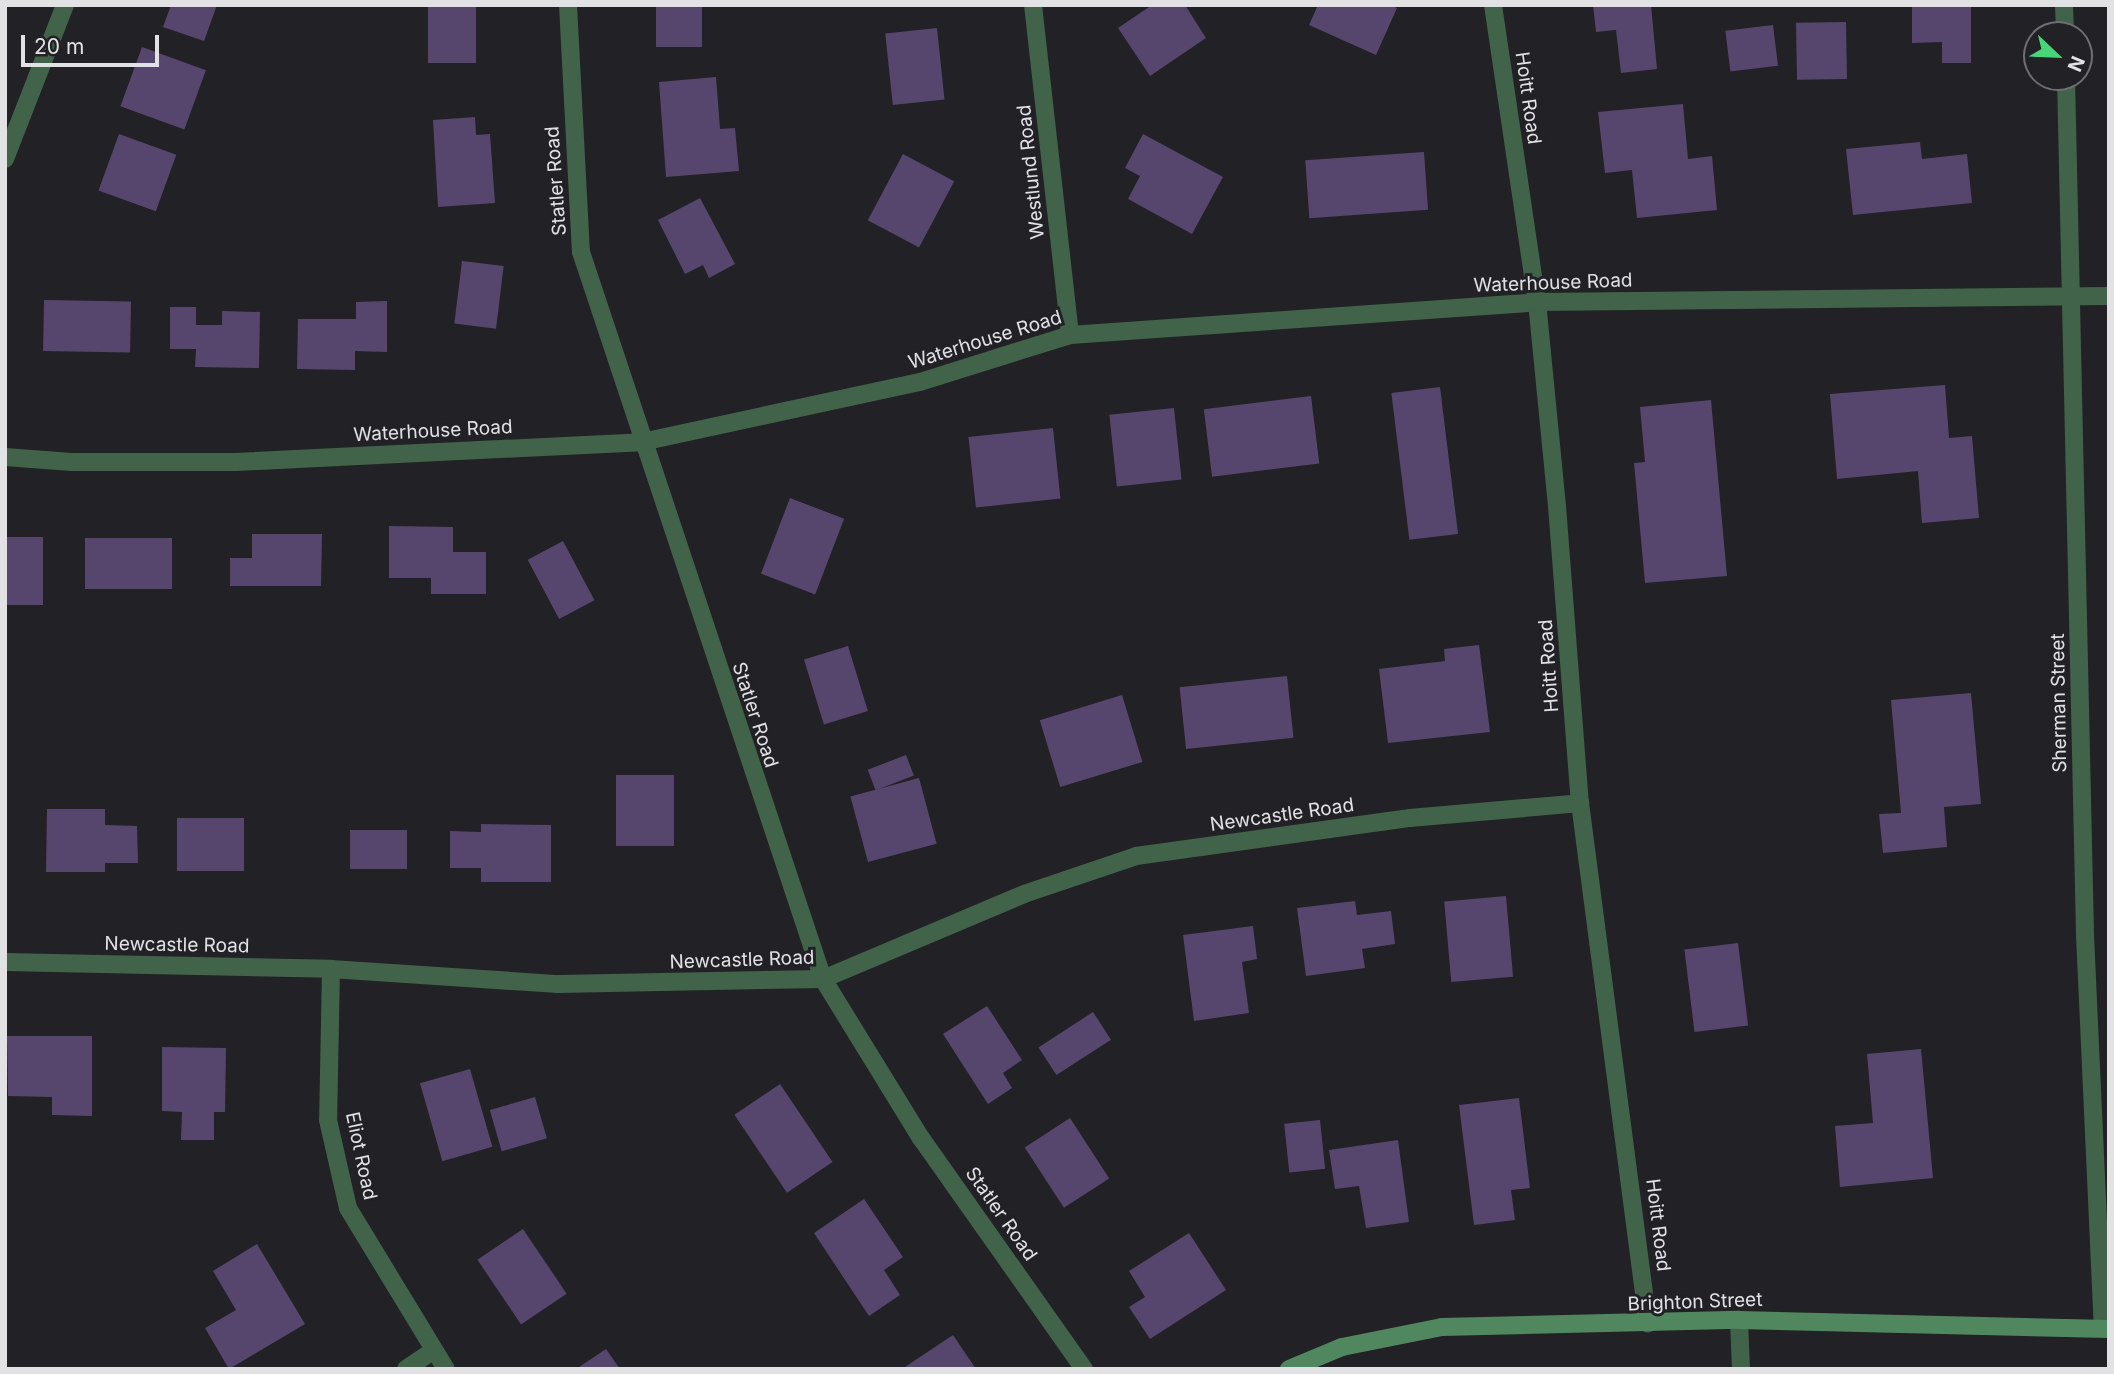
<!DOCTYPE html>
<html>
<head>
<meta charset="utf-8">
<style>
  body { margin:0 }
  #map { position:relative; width:2114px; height:1374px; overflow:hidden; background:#222125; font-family:Inter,sans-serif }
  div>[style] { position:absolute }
  .building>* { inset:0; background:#56466e; transform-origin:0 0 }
  .minor>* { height:18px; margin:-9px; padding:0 9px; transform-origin:9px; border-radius:9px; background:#416349 }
  .secondary>* { height:18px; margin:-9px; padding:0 9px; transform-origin:9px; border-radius:9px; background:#51875e }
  span { translate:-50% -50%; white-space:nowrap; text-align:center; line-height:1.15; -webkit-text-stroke:6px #222125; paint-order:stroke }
  .street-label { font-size:19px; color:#e2e1e4 }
  .frame { position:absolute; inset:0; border:7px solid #e2e1e4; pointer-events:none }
  .north { position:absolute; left:2023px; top:21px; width:70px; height:70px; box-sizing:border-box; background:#222125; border:2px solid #6f6e71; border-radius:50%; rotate:113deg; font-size:19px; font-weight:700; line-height:28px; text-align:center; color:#e2e1e4 }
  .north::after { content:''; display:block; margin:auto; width:24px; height:32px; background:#48d778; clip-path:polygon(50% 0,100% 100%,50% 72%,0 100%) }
  .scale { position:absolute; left:21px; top:35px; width:138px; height:32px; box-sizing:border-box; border:4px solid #e2e1e4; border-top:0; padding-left:9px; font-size:21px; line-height:24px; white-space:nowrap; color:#e2e1e4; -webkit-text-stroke:5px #222125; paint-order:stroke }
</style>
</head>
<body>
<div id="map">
  <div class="building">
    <div style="clip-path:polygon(171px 5px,217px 5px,204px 41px,163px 27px)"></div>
    <div style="left:428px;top:5px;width:48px;height:58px"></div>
    <div style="left:656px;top:5px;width:46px;height:42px"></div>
    <div style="clip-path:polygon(1152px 5px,1185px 5px,1206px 38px,1150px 76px,1118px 28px)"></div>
    <div style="clip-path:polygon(1318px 5px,1390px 5px,1397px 8px,1376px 55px,1309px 25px)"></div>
    <div style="clip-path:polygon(1593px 5px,1651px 5px,1657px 69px,1621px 73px,1616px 30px,1596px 32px)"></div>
    <div style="clip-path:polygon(1912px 5px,1971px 5px,1971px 63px,1942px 63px,1942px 42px,1912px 43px)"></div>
    <div style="left:1846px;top:22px;width:57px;height:50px;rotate:89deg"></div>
    <div style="left:1773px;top:25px;width:41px;height:48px;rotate:83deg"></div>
    <div style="left:937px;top:28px;width:72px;height:52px;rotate:84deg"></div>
    <div style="left:142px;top:47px;width:68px;height:63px;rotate:20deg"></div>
    <div style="clip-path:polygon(716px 77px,720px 129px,735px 128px,739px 171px,666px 177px,659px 82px)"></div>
    <div style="clip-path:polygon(1683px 104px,1688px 159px,1712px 156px,1717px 210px,1637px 218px,1632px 170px,1605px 173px,1598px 112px)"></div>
    <div style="clip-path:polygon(475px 117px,476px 135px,490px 134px,495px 203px,438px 207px,433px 120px)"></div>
    <div style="left:119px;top:134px;width:61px;height:60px;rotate:20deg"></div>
    <div style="clip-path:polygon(1143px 134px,1223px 177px,1192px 234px,1128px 199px,1140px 176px,1125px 168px)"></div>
    <div style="clip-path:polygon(1920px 142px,1922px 159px,1967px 154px,1972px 203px,1853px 215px,1846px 149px)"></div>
    <div style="left:1424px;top:152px;width:58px;height:119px;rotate:86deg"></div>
    <div style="left:903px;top:154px;width:58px;height:75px;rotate:28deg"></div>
    <div style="clip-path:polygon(700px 198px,735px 264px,709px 278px,703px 265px,685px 274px,658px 220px)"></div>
    <div style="left:462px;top:261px;width:42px;height:63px;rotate:7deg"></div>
    <div style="left:44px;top:300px;width:87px;height:51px;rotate:1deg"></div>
    <div style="clip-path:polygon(387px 301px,387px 352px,355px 351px,355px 370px,297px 369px,298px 319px,356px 319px,356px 302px)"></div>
    <div style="clip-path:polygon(170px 307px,196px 307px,196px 325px,222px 325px,222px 311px,260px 312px,259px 368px,195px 367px,196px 349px,170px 349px)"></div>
    <div style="clip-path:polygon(1945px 385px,1949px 438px,1972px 436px,1979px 518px,1922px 523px,1918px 471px,1837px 479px,1830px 394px)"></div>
    <div style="left:1440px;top:387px;width:148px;height:49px;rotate:83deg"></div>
    <div style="left:1311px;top:396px;width:68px;height:108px;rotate:83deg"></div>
    <div style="clip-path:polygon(1711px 400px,1727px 576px,1645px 583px,1634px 463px,1645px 462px,1640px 407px)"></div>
    <div style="left:1174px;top:408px;width:72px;height:65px;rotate:84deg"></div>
    <div style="left:1053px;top:428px;width:71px;height:85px;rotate:84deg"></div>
    <div style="left:790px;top:498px;width:58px;height:81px;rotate:21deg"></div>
    <div style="clip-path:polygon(389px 526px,453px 527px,453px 552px,486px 552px,486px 594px,431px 594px,431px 578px,389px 578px)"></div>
    <div style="clip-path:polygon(252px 534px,322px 534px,321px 586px,230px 586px,230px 558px,252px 558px)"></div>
    <div style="left:5px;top:537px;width:38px;height:68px"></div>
    <div style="left:85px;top:538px;width:87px;height:51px"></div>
    <div style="left:563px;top:541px;width:67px;height:40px;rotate:62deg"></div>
    <div style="clip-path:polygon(1479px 645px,1490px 732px,1388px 743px,1379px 669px,1445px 661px,1444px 649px)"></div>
    <div style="left:848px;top:646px;width:68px;height:46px;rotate:73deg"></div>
    <div style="left:1287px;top:676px;width:62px;height:108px;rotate:84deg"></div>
    <div style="clip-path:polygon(1971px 693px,1981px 804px,1944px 807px,1947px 847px,1883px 853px,1879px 814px,1901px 813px,1891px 700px)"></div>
    <div style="left:1122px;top:695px;width:70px;height:86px;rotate:73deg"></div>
    <div style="left:906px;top:755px;width:22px;height:41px;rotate:69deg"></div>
    <div style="left:616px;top:775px;width:58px;height:71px"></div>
    <div style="left:919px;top:778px;width:68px;height:71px;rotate:75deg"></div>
    <div style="clip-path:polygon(47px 809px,105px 809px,105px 825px,137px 826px,138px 863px,105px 863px,105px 872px,46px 872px)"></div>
    <div style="left:177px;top:818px;width:67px;height:53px"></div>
    <div style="clip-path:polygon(481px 824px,551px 825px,551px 882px,481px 882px,481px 868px,450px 868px,450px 831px,481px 832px)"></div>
    <div style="left:350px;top:830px;width:57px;height:39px"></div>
    <div style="left:1506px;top:896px;width:81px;height:62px;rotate:85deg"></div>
    <div style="clip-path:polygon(1355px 901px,1357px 915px,1391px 911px,1395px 944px,1362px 949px,1365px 968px,1306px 976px,1297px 908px)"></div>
    <div style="clip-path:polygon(1253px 926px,1257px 959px,1242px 962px,1249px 1013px,1194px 1021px,1183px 935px)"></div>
    <div style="left:1738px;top:943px;width:83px;height:54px;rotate:83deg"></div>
    <div style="clip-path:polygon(987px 1006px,1022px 1060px,1003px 1073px,1012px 1088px,988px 1104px,943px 1034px)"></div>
    <div style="left:1093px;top:1012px;width:33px;height:65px;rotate:57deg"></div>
    <div style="clip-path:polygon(7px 1036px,92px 1036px,92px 1116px,52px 1115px,52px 1097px,8px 1096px)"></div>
    <div style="clip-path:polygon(162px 1047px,226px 1048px,225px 1112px,214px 1112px,214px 1140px,181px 1140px,182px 1112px,162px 1111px)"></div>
    <div style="clip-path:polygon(1921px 1049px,1933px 1178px,1840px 1187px,1835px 1126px,1873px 1123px,1867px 1054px)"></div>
    <div style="left:470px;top:1069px;width:81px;height:52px;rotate:74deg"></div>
    <div style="left:780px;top:1084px;width:94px;height:55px;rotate:56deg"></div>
    <div style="left:535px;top:1097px;width:43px;height:47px;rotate:74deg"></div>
    <div style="clip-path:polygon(1519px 1098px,1530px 1188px,1511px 1190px,1515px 1220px,1474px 1225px,1459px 1105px)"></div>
    <div style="left:1070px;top:1118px;width:72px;height:54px;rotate:57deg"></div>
    <div style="left:1320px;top:1120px;width:49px;height:36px;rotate:84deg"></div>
    <div style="clip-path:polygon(1398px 1140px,1409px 1222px,1366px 1228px,1359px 1186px,1335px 1189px,1329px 1150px)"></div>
    <div style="clip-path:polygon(864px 1199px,903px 1257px,884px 1270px,900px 1295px,869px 1316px,814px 1233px)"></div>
    <div style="left:523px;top:1229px;width:78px;height:55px;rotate:56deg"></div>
    <div style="clip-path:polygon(1189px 1233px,1226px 1290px,1150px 1339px,1129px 1307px,1145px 1297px,1129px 1271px)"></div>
    <div style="clip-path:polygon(257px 1244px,305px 1324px,229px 1369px,205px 1328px,236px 1310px,213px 1271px)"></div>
    <div style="clip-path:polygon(953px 1335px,976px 1369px,902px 1369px)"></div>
    <div style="clip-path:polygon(606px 1349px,620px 1369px,576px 1369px)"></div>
  </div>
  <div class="minor">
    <div style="left:568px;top:5px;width:247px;rotate:87deg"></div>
    <div style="left:581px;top:252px;width:766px;rotate:71.59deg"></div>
    <div style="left:823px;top:979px;width:187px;rotate:58.4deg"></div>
    <div style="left:921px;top:1138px;width:283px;rotate:54.8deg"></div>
    <div style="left:1033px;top:5px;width:332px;rotate:83.6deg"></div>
    <div style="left:1493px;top:5px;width:300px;rotate:81.6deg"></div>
    <div style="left:1537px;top:302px;width:205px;rotate:84.4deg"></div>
    <div style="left:1557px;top:506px;width:298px;rotate:85.6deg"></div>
    <div style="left:1580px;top:803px;width:525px;rotate:82.56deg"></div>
    <div style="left:2064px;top:5px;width:30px;rotate:88deg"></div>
    <div style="left:2066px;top:77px;width:858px;rotate:88.73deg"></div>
    <div style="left:2085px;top:935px;width:393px;rotate:87.4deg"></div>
    <div style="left:5px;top:159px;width:165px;rotate:-68.7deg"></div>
    <div style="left:5px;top:457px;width:67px;rotate:4.3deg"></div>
    <div style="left:72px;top:462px;width:164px"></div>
    <div style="left:236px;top:462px;width:406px;rotate:-2.8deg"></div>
    <div style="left:642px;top:442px;width:284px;rotate:-12.2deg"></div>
    <div style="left:920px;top:382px;width:157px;rotate:-17.4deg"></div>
    <div style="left:1070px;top:335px;width:468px;rotate:-4deg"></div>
    <div style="left:1537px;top:302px;width:572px;rotate:-0.6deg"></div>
    <div style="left:5px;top:962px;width:326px;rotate:1.2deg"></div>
    <div style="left:331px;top:969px;width:228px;rotate:3.8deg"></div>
    <div style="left:559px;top:984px;width:264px;rotate:-1.1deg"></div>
    <div style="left:823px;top:979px;width:218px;rotate:-22.9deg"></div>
    <div style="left:1024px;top:894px;width:118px;rotate:-18.7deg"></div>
    <div style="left:1136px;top:856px;width:277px;rotate:-7.9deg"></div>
    <div style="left:1410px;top:818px;width:171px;rotate:-5deg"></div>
    <div style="left:331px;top:969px;width:151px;rotate:91.1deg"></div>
    <div style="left:328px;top:1120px;width:90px;rotate:77.2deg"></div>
    <div style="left:348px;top:1208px;width:188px;rotate:58.7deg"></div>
    <div style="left:1739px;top:1320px;width:49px;rotate:87.7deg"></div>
    <div style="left:406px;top:1369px;width:32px;rotate:-34deg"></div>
  </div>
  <div class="secondary">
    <div style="left:1289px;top:1369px;width:57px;rotate:-22.5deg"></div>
    <div style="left:1342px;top:1347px;width:102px;rotate:-11.3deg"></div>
    <div style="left:1442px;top:1327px;width:297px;rotate:-1.4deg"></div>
    <div style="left:1739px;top:1320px;width:370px;rotate:1.4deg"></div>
  </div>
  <div class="street-label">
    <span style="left:1528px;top:98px;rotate:82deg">Hoitt Road</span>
    <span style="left:1031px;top:172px;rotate:-96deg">Westlund Road</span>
    <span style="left:556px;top:181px;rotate:-94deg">Statler Road</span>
    <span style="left:1553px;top:283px;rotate:-2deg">Waterhouse Road</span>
    <span style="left:985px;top:340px;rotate:-17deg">Waterhouse Road</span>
    <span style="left:433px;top:431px;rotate:-3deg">Waterhouse Road</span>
    <span style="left:1549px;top:666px;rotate:-94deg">Hoitt Road</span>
    <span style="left:2059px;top:703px;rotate:-91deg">Sherman Street</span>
    <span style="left:755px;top:715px;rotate:72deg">Statler Road</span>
    <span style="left:1282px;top:815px;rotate:-8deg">Newcastle Road</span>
    <span style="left:177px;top:945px;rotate:1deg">Newcastle Road</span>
    <span style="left:742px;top:960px;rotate:-2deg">Newcastle Road</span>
    <span style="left:361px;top:1156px;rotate:78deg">Eliot Road</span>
    <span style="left:1001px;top:1214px;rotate:55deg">Statler Road</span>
    <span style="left:1658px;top:1225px;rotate:83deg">Hoitt Road</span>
    <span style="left:1695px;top:1302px;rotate:-2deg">Brighton Street</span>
  </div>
  <div class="frame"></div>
  <div class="north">N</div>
  <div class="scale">20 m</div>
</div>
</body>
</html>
